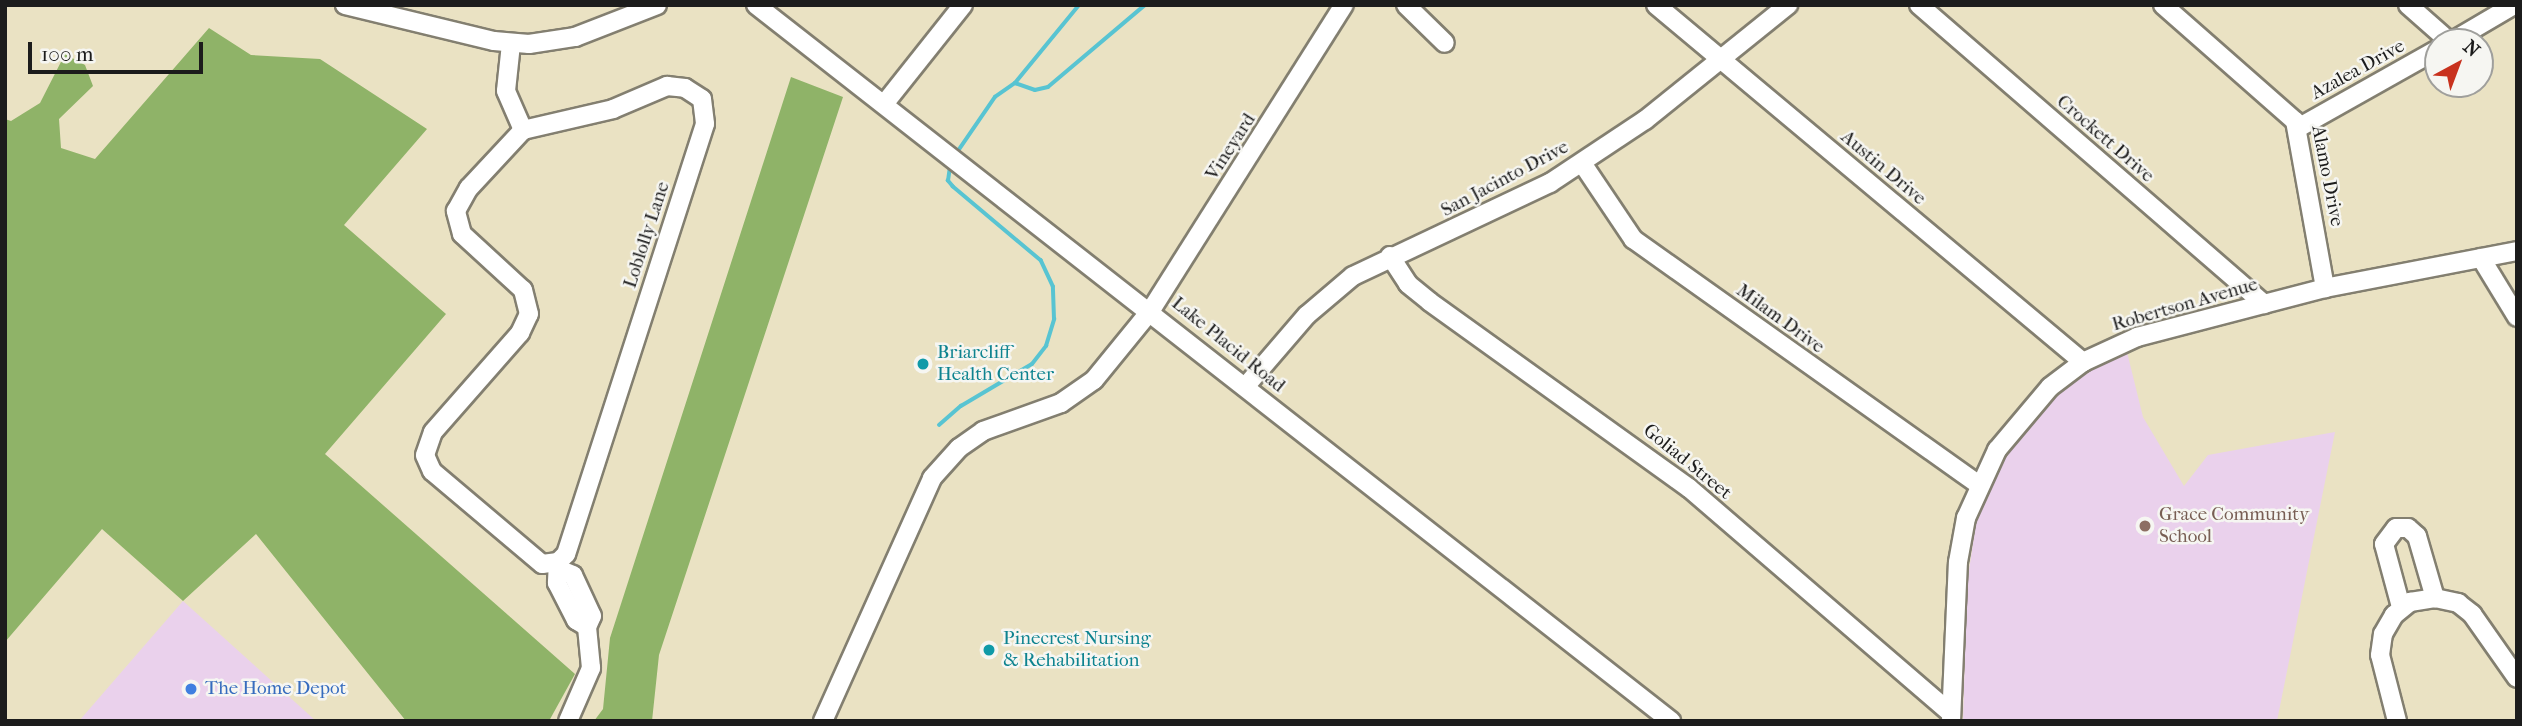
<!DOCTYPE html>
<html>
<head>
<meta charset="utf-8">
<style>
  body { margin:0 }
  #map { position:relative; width:2522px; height:726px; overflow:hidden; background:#eae2c3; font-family:"IM FELL French Canon",serif }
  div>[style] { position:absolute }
  .built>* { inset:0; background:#ead1ec }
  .forest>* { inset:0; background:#8fb368 }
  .stream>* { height:3.5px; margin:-1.75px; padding:0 1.75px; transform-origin:1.75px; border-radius:1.75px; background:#58c4d2 }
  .roads { filter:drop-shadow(2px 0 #837f70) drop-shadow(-2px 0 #837f70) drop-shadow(0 2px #837f70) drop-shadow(0 -2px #837f70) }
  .minor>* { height:18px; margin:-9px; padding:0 9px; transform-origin:9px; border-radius:9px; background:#fff }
  .dots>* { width:19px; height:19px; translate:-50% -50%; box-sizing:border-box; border:4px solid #f6f6f2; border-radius:50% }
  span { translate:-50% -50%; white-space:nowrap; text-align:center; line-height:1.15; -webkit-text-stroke:5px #f6f6f2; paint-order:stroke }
  .street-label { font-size:19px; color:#1c1c1c }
  .culture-label { font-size:19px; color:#0d838f }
  .left { translate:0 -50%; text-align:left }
  .education-label { font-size:19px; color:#785e54 }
  .shop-label { font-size:19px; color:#366cbe }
  .frame { position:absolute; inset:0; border:7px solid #1c1c1c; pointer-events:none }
  .north { position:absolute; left:2424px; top:28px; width:70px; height:70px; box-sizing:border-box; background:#f6f6f2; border:2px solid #9f9f9c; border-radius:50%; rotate:41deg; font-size:19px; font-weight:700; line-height:28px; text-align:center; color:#1c1c1c }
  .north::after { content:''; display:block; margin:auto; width:24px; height:32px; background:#c8321e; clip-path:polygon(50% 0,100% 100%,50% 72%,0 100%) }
  .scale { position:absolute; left:28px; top:42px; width:175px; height:32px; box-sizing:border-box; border:4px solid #1c1c1c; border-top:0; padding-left:9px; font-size:21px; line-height:24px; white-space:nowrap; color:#1c1c1c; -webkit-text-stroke:5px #f6f6f2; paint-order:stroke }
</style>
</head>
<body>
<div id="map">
  <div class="built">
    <div style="clip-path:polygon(2126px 348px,2143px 417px,2184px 486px,2208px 455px,2335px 432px,2277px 721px,1963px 721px,1967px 584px,1978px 509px,2006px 451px,2054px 395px)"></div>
    <div style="clip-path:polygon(183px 601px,316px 721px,79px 721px)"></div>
  </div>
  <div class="forest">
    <div style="clip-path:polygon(209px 28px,251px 55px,320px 59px,427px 129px,344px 225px,446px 314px,325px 454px,575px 674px,549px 721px,406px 721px,256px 534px,183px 601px,102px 529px,5px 642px,5px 119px,11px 121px,40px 103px,65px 54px,85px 65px,93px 86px,59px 119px,61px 148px,95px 159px)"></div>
    <div style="clip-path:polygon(791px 77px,843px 97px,659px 655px,652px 721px,594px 721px,603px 709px,610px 638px)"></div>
  </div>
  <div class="stream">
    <div style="left:1015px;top:83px;width:21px;rotate:19deg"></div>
    <div style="left:1035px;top:90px;width:13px;rotate:-13deg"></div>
    <div style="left:1048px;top:87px;width:127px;rotate:-40.2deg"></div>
    <div style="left:958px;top:151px;width:65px;rotate:-55.6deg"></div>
    <div style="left:995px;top:97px;width:24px;rotate:-35deg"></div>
    <div style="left:1015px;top:83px;width:101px;rotate:-50.6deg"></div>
    <div style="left:939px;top:425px;width:29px;rotate:-41deg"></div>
    <div style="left:961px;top:406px;width:82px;rotate:-30.6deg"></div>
    <div style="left:1032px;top:364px;width:23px;rotate:-52deg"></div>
    <div style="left:1046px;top:346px;width:28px;rotate:-73deg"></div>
    <div style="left:1054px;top:319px;width:32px;rotate:-92deg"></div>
    <div style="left:1053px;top:287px;width:29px;rotate:-115deg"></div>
    <div style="left:1041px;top:261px;width:115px;rotate:-139.9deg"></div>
    <div style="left:953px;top:187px;width:8px;rotate:-130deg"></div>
    <div style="left:948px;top:181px;width:15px;rotate:-82deg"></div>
  </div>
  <div class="roads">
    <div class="minor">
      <div style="left:345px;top:5px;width:153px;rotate:13.6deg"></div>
      <div style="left:494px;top:41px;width:35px;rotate:5deg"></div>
      <div style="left:529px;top:44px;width:47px;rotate:-8.7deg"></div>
      <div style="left:575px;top:37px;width:88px;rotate:-21.3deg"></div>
      <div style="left:756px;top:5px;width:1162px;rotate:38.04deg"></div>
      <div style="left:1406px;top:5px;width:54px;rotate:44.3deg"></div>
      <div style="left:1656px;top:5px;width:557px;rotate:39.9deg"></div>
      <div style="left:1919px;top:5px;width:457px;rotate:40.9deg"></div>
      <div style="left:2163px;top:5px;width:176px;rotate:41.3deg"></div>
      <div style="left:2295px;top:121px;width:170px;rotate:79.8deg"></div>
      <div style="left:2408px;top:5px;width:56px;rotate:41.4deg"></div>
      <div style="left:2451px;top:42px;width:73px;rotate:-30.4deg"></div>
      <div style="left:511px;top:44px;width:47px;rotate:96.1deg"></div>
      <div style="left:506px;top:91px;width:43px;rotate:66.4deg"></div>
      <div style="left:667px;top:86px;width:18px;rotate:6deg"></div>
      <div style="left:685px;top:88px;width:20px;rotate:33deg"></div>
      <div style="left:702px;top:99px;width:25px;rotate:83deg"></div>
      <div style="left:705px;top:124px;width:452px;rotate:107.9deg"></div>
      <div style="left:566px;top:554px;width:11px;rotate:135deg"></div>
      <div style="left:558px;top:562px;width:16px;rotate:173deg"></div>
      <div style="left:542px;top:564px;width:144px;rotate:-139.8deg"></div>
      <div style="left:432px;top:471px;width:17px;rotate:-114deg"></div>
      <div style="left:425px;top:455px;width:24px;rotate:-71deg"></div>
      <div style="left:433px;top:432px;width:132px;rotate:-48.7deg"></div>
      <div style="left:520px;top:333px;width:21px;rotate:-65deg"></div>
      <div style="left:529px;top:314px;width:25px;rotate:-104deg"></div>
      <div style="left:523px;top:290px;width:83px;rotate:-137.4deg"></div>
      <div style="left:462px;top:234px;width:24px;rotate:-105deg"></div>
      <div style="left:456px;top:211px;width:26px;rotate:-61deg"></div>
      <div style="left:469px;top:188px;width:79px;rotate:-47deg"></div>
      <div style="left:523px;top:130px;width:92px;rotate:-13.1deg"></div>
      <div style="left:613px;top:109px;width:59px;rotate:-23.1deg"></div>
      <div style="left:885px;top:103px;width:125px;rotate:-51.5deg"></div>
      <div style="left:2298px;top:128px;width:161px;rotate:-29.4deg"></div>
      <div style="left:1582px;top:163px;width:92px;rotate:56.1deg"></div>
      <div style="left:1633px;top:239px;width:423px;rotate:35.4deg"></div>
      <div style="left:1390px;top:256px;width:33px;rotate:57deg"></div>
      <div style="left:1408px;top:284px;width:28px;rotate:39deg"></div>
      <div style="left:1430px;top:302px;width:319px;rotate:35.7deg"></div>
      <div style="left:1689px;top:488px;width:345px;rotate:40.7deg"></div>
      <div style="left:2481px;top:258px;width:69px;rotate:58.6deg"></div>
      <div style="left:1245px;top:387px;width:95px;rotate:-49.3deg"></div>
      <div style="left:1307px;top:315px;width:60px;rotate:-40.3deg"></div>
      <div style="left:1353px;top:276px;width:218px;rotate:-25.3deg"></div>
      <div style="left:1550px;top:183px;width:114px;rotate:-33.6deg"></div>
      <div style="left:1645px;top:120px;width:184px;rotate:-38.8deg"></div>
      <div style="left:558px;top:562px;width:21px;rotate:93deg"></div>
      <div style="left:557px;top:583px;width:42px;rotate:62.8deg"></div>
      <div style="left:576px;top:620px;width:13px;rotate:32deg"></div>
      <div style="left:587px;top:627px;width:12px;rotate:-66deg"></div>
      <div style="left:592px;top:616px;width:45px;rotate:-114.9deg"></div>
      <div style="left:573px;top:575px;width:13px;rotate:-157deg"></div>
      <div style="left:2401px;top:607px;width:65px;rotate:-105.1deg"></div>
      <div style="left:2384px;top:544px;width:20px;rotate:-53deg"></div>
      <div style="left:2396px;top:528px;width:12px"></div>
      <div style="left:2408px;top:528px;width:12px;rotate:42deg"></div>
      <div style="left:2417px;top:536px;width:65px;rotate:73.8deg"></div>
      <div style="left:568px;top:721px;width:58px;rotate:-66.5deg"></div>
      <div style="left:591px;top:668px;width:41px;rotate:-95.6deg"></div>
      <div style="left:823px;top:721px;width:266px;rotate:-65.8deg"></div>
      <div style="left:932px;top:478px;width:40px;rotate:-48deg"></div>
      <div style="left:959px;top:448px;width:29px;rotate:-35deg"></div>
      <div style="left:983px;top:431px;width:83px;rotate:-19.7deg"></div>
      <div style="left:1061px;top:403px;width:40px;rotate:-34.9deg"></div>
      <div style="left:1094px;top:380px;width:90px;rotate:-50.8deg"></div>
      <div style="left:1151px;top:310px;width:361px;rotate:-57.7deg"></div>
      <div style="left:1951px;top:721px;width:159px;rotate:-87.5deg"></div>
      <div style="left:1958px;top:562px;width:45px;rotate:-79.7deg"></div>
      <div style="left:1966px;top:518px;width:75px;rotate:-65.5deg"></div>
      <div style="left:1997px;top:450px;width:82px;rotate:-49.9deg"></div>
      <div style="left:2050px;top:387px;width:41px;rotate:-37.1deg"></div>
      <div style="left:2083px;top:362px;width:60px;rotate:-24.8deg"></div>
      <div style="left:2137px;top:337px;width:194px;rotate:-14.6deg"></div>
      <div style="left:2325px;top:288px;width:196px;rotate:-10.9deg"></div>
      <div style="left:2397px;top:721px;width:68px;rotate:-104.4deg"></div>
      <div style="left:2380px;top:655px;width:21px;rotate:-82deg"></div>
      <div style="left:2383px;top:634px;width:22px;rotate:-60deg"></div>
      <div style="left:2394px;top:615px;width:21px;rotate:-39deg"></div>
      <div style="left:2410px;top:602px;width:25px;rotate:-9deg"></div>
      <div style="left:2435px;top:598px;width:24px;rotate:12deg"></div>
      <div style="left:2458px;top:603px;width:18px;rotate:38deg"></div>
      <div style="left:2472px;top:614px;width:78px;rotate:54.9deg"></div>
    </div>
  </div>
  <div class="dots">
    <div style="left:923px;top:364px;background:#0f9aa8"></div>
    <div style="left:2145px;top:526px;background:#8d6e63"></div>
    <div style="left:989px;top:650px;background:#0f9aa8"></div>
    <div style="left:191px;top:689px;background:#3f7fe0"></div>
  </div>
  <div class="street-label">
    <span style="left:2358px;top:70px;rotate:-29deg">Azalea Drive</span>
    <span style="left:2105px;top:139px;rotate:41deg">Crockett Drive</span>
    <span style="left:1231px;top:147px;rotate:-57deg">Vineyard</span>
    <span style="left:1883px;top:168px;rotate:40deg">Austin Drive</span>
    <span style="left:2327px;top:176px;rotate:79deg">Alamo Drive</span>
    <span style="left:1505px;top:179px;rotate:-28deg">San Jacinto Drive</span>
    <span style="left:647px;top:235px;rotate:-72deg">Loblolly Lane</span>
    <span style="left:2185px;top:305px;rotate:-16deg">Robertson Avenue</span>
    <span style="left:1780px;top:319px;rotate:36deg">Milam Drive</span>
    <span style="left:1228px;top:345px;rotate:39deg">Lake Placid Road</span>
    <span style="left:1687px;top:462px;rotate:39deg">Goliad Street</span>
  </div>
  <div class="culture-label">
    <span class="left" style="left:937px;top:364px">Briarcliff<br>Health Center</span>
    <span class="left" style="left:1003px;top:650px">Pinecrest Nursing<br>&amp; Rehabilitation</span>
  </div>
  <div class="education-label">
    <span class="left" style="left:2159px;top:526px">Grace Community<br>School</span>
  </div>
  <div class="shop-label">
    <span class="left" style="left:205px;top:689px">The Home Depot</span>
  </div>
  <div class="frame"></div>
  <div class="north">N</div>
  <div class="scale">100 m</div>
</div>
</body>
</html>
